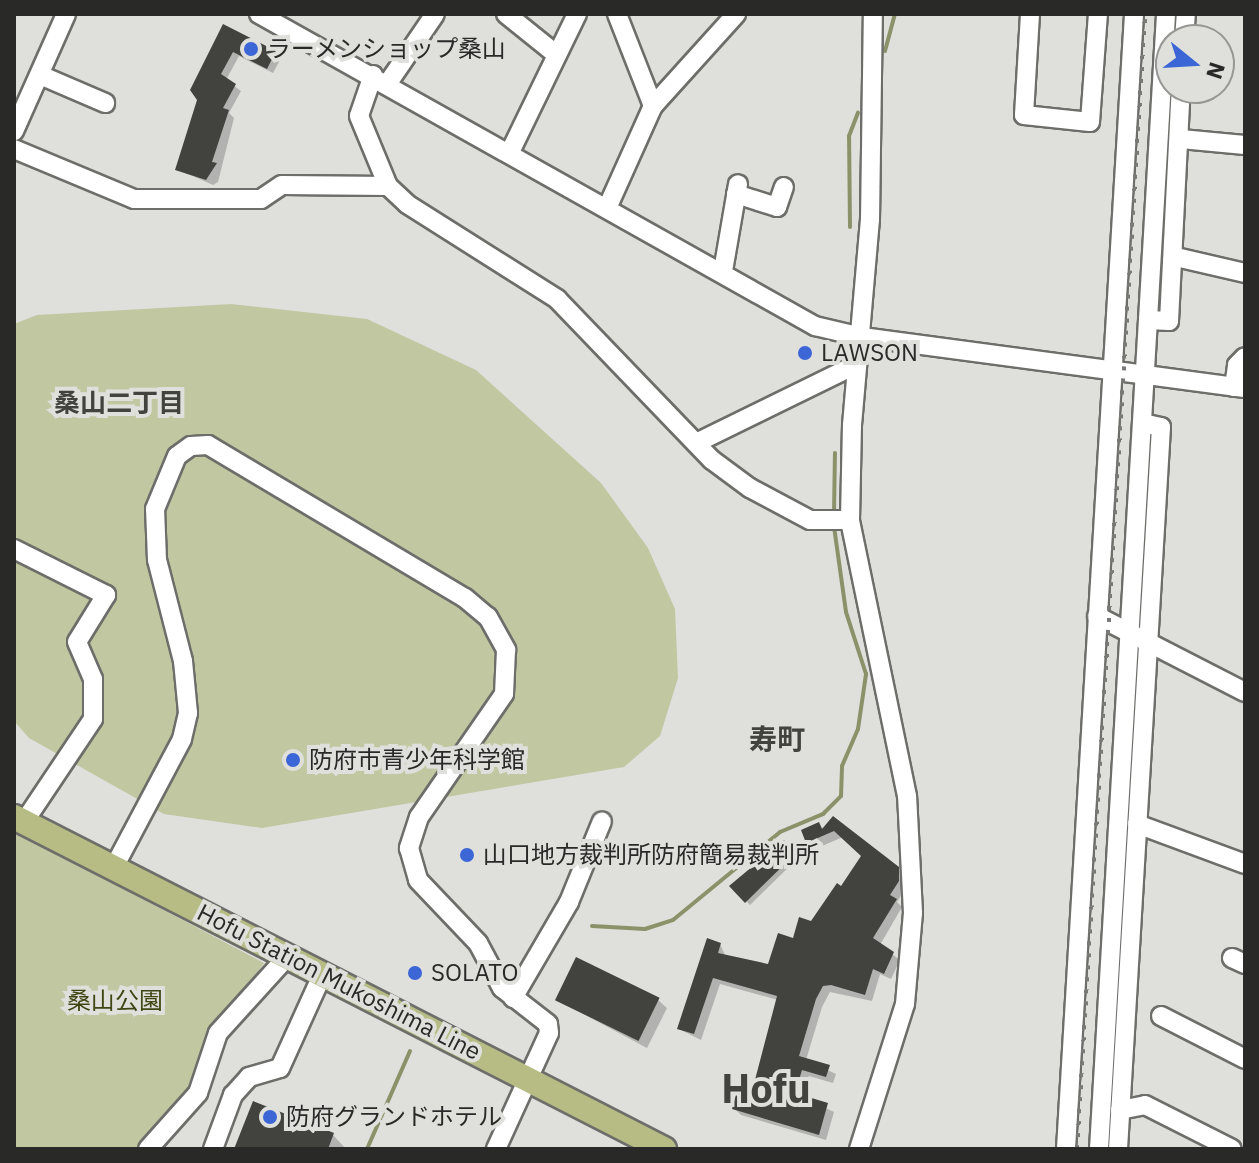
<!DOCTYPE html>
<html>
<head>
<meta charset="utf-8">
<style>
  body { margin:0 }
  #map { position:relative; width:1259px; height:1163px; overflow:hidden; background:#dfe0dc; font-family:"IBM Plex Sans","Noto Sans JP",sans-serif }
  div>[style] { position:absolute }
  .green>* { inset:0; background:#c0c7a1 }
  .shadow>* { inset:0; background:#0003 }
  .stream>* { height:4px; margin:-2px; padding:0 2px; transform-origin:2px; border-radius:2px; background:#8b9269 }
  .building>* { inset:0; background:#42433f; transform-origin:0 0 }
  .roads { filter:drop-shadow(2px 0 #6d6e6a) drop-shadow(-2px 0 #6d6e6a) drop-shadow(0 2px #6d6e6a) drop-shadow(0 -2px #6d6e6a) }
  .minor>* { height:18px; margin:-9px; padding:0 9px; transform-origin:9px; border-radius:9px; background:#fff }
  .major>* { height:24px; margin:-12px; padding:0 12px; transform-origin:12px; border-radius:12px; background:#b6bc83 }
  .rail>* { height:4px; margin-top:-2px; transform-origin:0; background:repeating-linear-gradient(90deg,#797977 0 4px,transparent 0 12px) }
  .dots>* { width:22px; height:22px; translate:-50% -50%; box-sizing:border-box; border:4px solid #dfe0dc; border-radius:50% }
  span { translate:-50% -50%; white-space:nowrap; text-align:center; line-height:1.15; -webkit-text-stroke:8px #dfe0dc; paint-order:stroke }
  .poi-label { font-size:24px; color:#292928 }
  .left { translate:0 -50%; text-align:left }
  .street-label { font-size:24px; color:#292928 }
  .park-label { font-size:24px; color:#3f4513 }
  .neighbourhood-label { font-size:26px; color:#42433f; font-weight:700 }
  .quarter-label { font-size:28px; color:#42433f; font-weight:700 }
  .town-label { font-size:40px; color:#42433f; font-weight:700 }
  .frame { position:absolute; inset:0; border:16px solid #292928; pointer-events:none }
  .north { position:absolute; left:1155px; top:24px; width:80px; height:80px; box-sizing:border-box; background:#dfe0dc; border:2px solid #969794; border-radius:50%; rotate:108deg; font-size:22px; font-weight:700; line-height:32px; text-align:center; color:#292928 }
  .north::after { content:''; display:block; margin:auto; width:28px; height:36px; background:#3c65d6; clip-path:polygon(50% 0,100% 100%,50% 72%,0 100%) }
</style>
</head>
<body>
<div id="map">
  <div class="green">
    <div style="clip-path:polygon(231px 304px,367px 319px,476px 370px,601px 483px,648px 548px,675px 609px,678px 678px,660px 736px,624px 767px,262px 828px,164px 814px,29px 738px,14px 721px,14px 324px,37px 315px)"></div>
    <div style="clip-path:polygon(14px 831px,264px 963px,210px 1039px,190px 1099px,148px 1149px,14px 1149px)"></div>
  </div>
  <div class="shadow">
    <div style="clip-path:polygon(224px 27px,281px 58px,273px 73px,239px 56px,226px 80px,241px 91px,229px 113px,234px 118px,218px 182px,213px 185px,177px 169px)"></div>
    <div style="clip-path:polygon(833px 818px,897px 869px,905px 876px,905px 889px,897px 902px,902px 907px,880px 945px,900px 960px,891px 979px,880px 974px,872px 1001px,830px 992px,822px 1007px,806px 1060px,836px 1074px,833px 1083px,809px 1076px,802px 1097px,834px 1112px,826px 1140px,741px 1115px,734px 1108px,753px 1097px,778px 1000px,720px 984px,701px 1040px,679px 1029px,720px 944px,726px 957px,770px 966px,842px 888px,863px 856px,843px 837px,815px 849px,803px 831px,819px 824px,824px 830px)"></div>
    <div style="clip-path:polygon(784px 842px,798px 858px,750px 905px,732px 886px)"></div>
    <div style="clip-path:polygon(557px 1000px,658px 1000px,667px 1008px,647px 1048px)"></div>
    <div style="clip-path:polygon(254px 1103px,333px 1135px,346px 1149px,236px 1149px)"></div>
  </div>
  <div class="stream">
    <div style="left:885px;top:51px;width:38px;rotate:-75deg"></div>
    <div style="left:850px;top:227px;width:91px;rotate:-90.6deg"></div>
    <div style="left:849px;top:136px;width:25px;rotate:-69deg"></div>
    <div style="left:834px;top:514px;width:61px;rotate:-89.1deg"></div>
    <div style="left:592px;top:926px;width:53px;rotate:3.2deg"></div>
    <div style="left:645px;top:929px;width:29px;rotate:-18deg"></div>
    <div style="left:673px;top:920px;width:139px;rotate:-39.4deg"></div>
    <div style="left:780px;top:832px;width:47px;rotate:-22.7deg"></div>
    <div style="left:823px;top:814px;width:25px;rotate:-45deg"></div>
    <div style="left:841px;top:796px;width:30px;rotate:-88deg"></div>
    <div style="left:842px;top:766px;width:40px;rotate:-66.6deg"></div>
    <div style="left:858px;top:729px;width:56px;rotate:-81.7deg"></div>
    <div style="left:866px;top:674px;width:65px;rotate:-107.9deg"></div>
    <div style="left:846px;top:612px;width:86px;rotate:-98deg"></div>
    <div style="left:367px;top:1149px;width:107px;rotate:-66.3deg"></div>
  </div>
  <div class="building">
    <div style="clip-path:polygon(223px 24px,276px 51px,267px 69px,233px 52px,221px 74px,236px 84px,223px 108px,229px 110px,212px 162px,217px 163px,206px 180px,175px 170px,197px 100px,190px 90px)"></div>
    <div style="clip-path:polygon(833px 816px,899px 867px,899px 881px,890px 895px,897px 899px,873px 938px,894px 952px,884px 974px,873px 969px,865px 995px,831px 985px,823px 986px,816px 999px,799px 1056px,830px 1065px,826px 1077px,802px 1070px,795px 1093px,828px 1103px,819px 1135px,732px 1109px,737px 1091px,751px 1095px,777px 996px,713px 978px,694px 1034px,677px 1029px,707px 938px,721px 943px,718px 953px,768px 964px,778px 933px,793px 938px,799px 917px,811px 921px,837px 883px,841px 886px,861px 856px,834px 831px,806px 843px,801px 830px,819px 822px,822px 829px)"></div>
    <div style="clip-path:polygon(784px 840px,796px 853px,745px 903px,729px 886px)"></div>
    <div style="left:576px;top:957px;width:93px;height:48px;rotate:26deg"></div>
    <div style="clip-path:polygon(253px 1101px,334px 1133px,328px 1149px,234px 1149px)"></div>
  </div>
  <div class="roads">
    <div class="minor">
      <div style="left:259px;top:14px;width:638px;rotate:29.3deg"></div>
      <div style="left:815px;top:326px;width:48px;rotate:13.2deg"></div>
      <div style="left:862px;top:337px;width:386px;rotate:7.6deg"></div>
      <div style="left:506px;top:14px;width:65px;rotate:38.8deg"></div>
      <div style="left:617px;top:14px;width:99px;rotate:68.6deg"></div>
      <div style="left:1030px;top:14px;width:101px;rotate:93.4deg"></div>
      <div style="left:1024px;top:115px;width:66px;rotate:6.1deg"></div>
      <div style="left:1090px;top:122px;width:108px;rotate:-85.8deg"></div>
      <div style="left:1184px;top:40px;width:26px;rotate:-86deg"></div>
      <div style="left:40px;top:75px;width:71px;rotate:23.3deg"></div>
      <div style="left:373px;top:75px;width:43px;rotate:108.9deg"></div>
      <div style="left:359px;top:116px;width:76px;rotate:67.5deg"></div>
      <div style="left:388px;top:186px;width:26px;rotate:43deg"></div>
      <div style="left:407px;top:204px;width:178px;rotate:32.3deg"></div>
      <div style="left:557px;top:299px;width:223px;rotate:46.1deg"></div>
      <div style="left:712px;top:460px;width:47px;rotate:36.4deg"></div>
      <div style="left:750px;top:488px;width:68px;rotate:28.1deg"></div>
      <div style="left:810px;top:520px;width:40px"></div>
      <div style="left:388px;top:83px;width:83px;rotate:-55.7deg"></div>
      <div style="left:14px;top:131px;width:128px;rotate:-66deg"></div>
      <div style="left:1181px;top:139px;width:64px;rotate:5.4deg"></div>
      <div style="left:14px;top:149px;width:130px;rotate:22.6deg"></div>
      <div style="left:134px;top:199px;width:127px"></div>
      <div style="left:261px;top:199px;width:25px;rotate:-34deg"></div>
      <div style="left:282px;top:185px;width:106px;rotate:0.5deg"></div>
      <div style="left:510px;top:152px;width:153px;rotate:-64.1deg"></div>
      <div style="left:736px;top:194px;width:43px;rotate:17.6deg"></div>
      <div style="left:777px;top:207px;width:21px;rotate:-71deg"></div>
      <div style="left:608px;top:206px;width:110px;rotate:-65.8deg"></div>
      <div style="left:653px;top:106px;width:124px;rotate:-47.9deg"></div>
      <div style="left:1176px;top:257px;width:71px;rotate:13.1deg"></div>
      <div style="left:723px;top:271px;width:88px;rotate:-80.2deg"></div>
      <div style="left:1148px;top:320px;width:21px;rotate:3deg"></div>
      <div style="left:1169px;top:321px;width:233px;rotate:-87.1deg"></div>
      <div style="left:1234px;top:387px;width:22px;rotate:-82deg"></div>
      <div style="left:1237px;top:365px;width:11px;rotate:-45deg"></div>
      <div style="left:696px;top:443px;width:179px;rotate:-26.1deg"></div>
      <div style="left:14px;top:549px;width:103px;rotate:26.6deg"></div>
      <div style="left:106px;top:595px;width:55px;rotate:121.7deg"></div>
      <div style="left:77px;top:642px;width:40px;rotate:66.6deg"></div>
      <div style="left:93px;top:679px;width:40px;rotate:90deg"></div>
      <div style="left:93px;top:719px;width:124px;rotate:123.8deg"></div>
      <div style="left:1097px;top:616px;width:166px;rotate:27.2deg"></div>
      <div style="left:1137px;top:824px;width:115px;rotate:20.3deg"></div>
      <div style="left:113px;top:869px;width:147px;rotate:-62deg"></div>
      <div style="left:182px;top:739px;width:27px;rotate:-77deg"></div>
      <div style="left:188px;top:713px;width:52px;rotate:-95.5deg"></div>
      <div style="left:183px;top:661px;width:104px;rotate:-104.4deg"></div>
      <div style="left:157px;top:560px;width:51px;rotate:-92.2deg"></div>
      <div style="left:155px;top:509px;width:57px;rotate:-67.5deg"></div>
      <div style="left:177px;top:456px;width:17px;rotate:-36deg"></div>
      <div style="left:191px;top:446px;width:17px;rotate:-3deg"></div>
      <div style="left:208px;top:445px;width:299px;rotate:30.8deg"></div>
      <div style="left:465px;top:598px;width:30px;rotate:40deg"></div>
      <div style="left:488px;top:617px;width:38px;rotate:61deg"></div>
      <div style="left:506px;top:650px;width:44px;rotate:92.6deg"></div>
      <div style="left:504px;top:694px;width:150px;rotate:124.6deg"></div>
      <div style="left:419px;top:817px;width:33px;rotate:108deg"></div>
      <div style="left:409px;top:848px;width:33px;rotate:74deg"></div>
      <div style="left:418px;top:880px;width:87px;rotate:46.4deg"></div>
      <div style="left:478px;top:943px;width:51px;rotate:61.9deg"></div>
      <div style="left:502px;top:988px;width:58px;rotate:38deg"></div>
      <div style="left:548px;top:1024px;width:9px;rotate:84deg"></div>
      <div style="left:549px;top:1033px;width:128px;rotate:114.6deg"></div>
      <div style="left:1232px;top:958px;width:14px;rotate:25deg"></div>
      <div style="left:513px;top:998px;width:111px;rotate:-59.7deg"></div>
      <div style="left:569px;top:902px;width:87px;rotate:-67.8deg"></div>
      <div style="left:1161px;top:1016px;width:94px;rotate:27.1deg"></div>
      <div style="left:1120px;top:1110px;width:25px;rotate:-11deg"></div>
      <div style="left:1145px;top:1105px;width:97px;rotate:26.8deg"></div>
      <div style="left:148px;top:1149px;width:75px;rotate:-48.2deg"></div>
      <div style="left:198px;top:1093px;width:63px;rotate:-71.6deg"></div>
      <div style="left:218px;top:1033px;width:103px;rotate:-47.8deg"></div>
      <div style="left:213px;top:1149px;width:58px;rotate:-69.7deg"></div>
      <div style="left:233px;top:1095px;width:24px;rotate:-48deg"></div>
      <div style="left:249px;top:1077px;width:32px;rotate:-16deg"></div>
      <div style="left:280px;top:1068px;width:104px;rotate:-65.6deg"></div>
      <div style="left:859px;top:1149px;width:152px;rotate:-72.4deg"></div>
      <div style="left:905px;top:1004px;width:91px;rotate:-85deg"></div>
      <div style="left:913px;top:913px;width:117px;rotate:-92.9deg"></div>
      <div style="left:907px;top:796px;width:282px;rotate:-101.7deg"></div>
      <div style="left:850px;top:520px;width:95px;rotate:-88.8deg"></div>
      <div style="left:852px;top:425px;width:206px;rotate:-85deg"></div>
      <div style="left:870px;top:220px;width:206px;rotate:-89.2deg"></div>
      <div style="left:1066px;top:1149px;width:1137px;rotate:-86.57deg"></div>
      <div style="left:1099px;top:1149px;width:1137px;rotate:-86.62deg"></div>
      <div style="left:1118px;top:1149px;width:723px;rotate:-86.59deg"></div>
      <div style="left:1161px;top:427px;width:19px;rotate:-168deg"></div>
    </div>
    <div class="major">
      <div style="left:14px;top:817px;width:730px;rotate:27.06deg"></div>
    </div>
  </div>
  <div class="rail">
    <div style="left:1077px;top:1149px;width:1137px;rotate:-86.57deg"></div>
  </div>
  <div class="dots">
    <div style="left:251px;top:49px;background:#3c65d6"></div>
    <div style="left:805px;top:353px;background:#3c65d6"></div>
    <div style="left:293px;top:760px;background:#3c65d6"></div>
    <div style="left:467px;top:855px;background:#3c65d6"></div>
    <div style="left:415px;top:973px;background:#3c65d6"></div>
    <div style="left:270px;top:1117px;background:#3c65d6"></div>
  </div>
  <div class="poi-label">
    <span class="left" style="left:267px;top:49px">ラーメンショップ桑山</span>
    <span class="left" style="left:821px;top:353px">LAWSON</span>
    <span class="left" style="left:309px;top:760px">防府市青少年科学館</span>
    <span class="left" style="left:483px;top:855px">山口地方裁判所防府簡易裁判所</span>
    <span class="left" style="left:431px;top:973px">SOLATO</span>
    <span class="left" style="left:286px;top:1117px">防府グランドホテル</span>
  </div>
  <div class="street-label">
    <span style="left:339px;top:982px;rotate:27deg">Hofu Station Mukoshima Line</span>
  </div>
  <div class="park-label">
    <span style="left:115px;top:1001px">桑山公園</span>
  </div>
  <div class="neighbourhood-label">
    <span style="left:119px;top:403px">桑山二丁目</span>
  </div>
  <div class="quarter-label">
    <span style="left:777px;top:739px">寿町</span>
  </div>
  <div class="town-label">
    <span style="left:766px;top:1088px">Hofu</span>
  </div>
  <div class="frame"></div>
  <div class="north">N</div>
</div>
</body>
</html>
